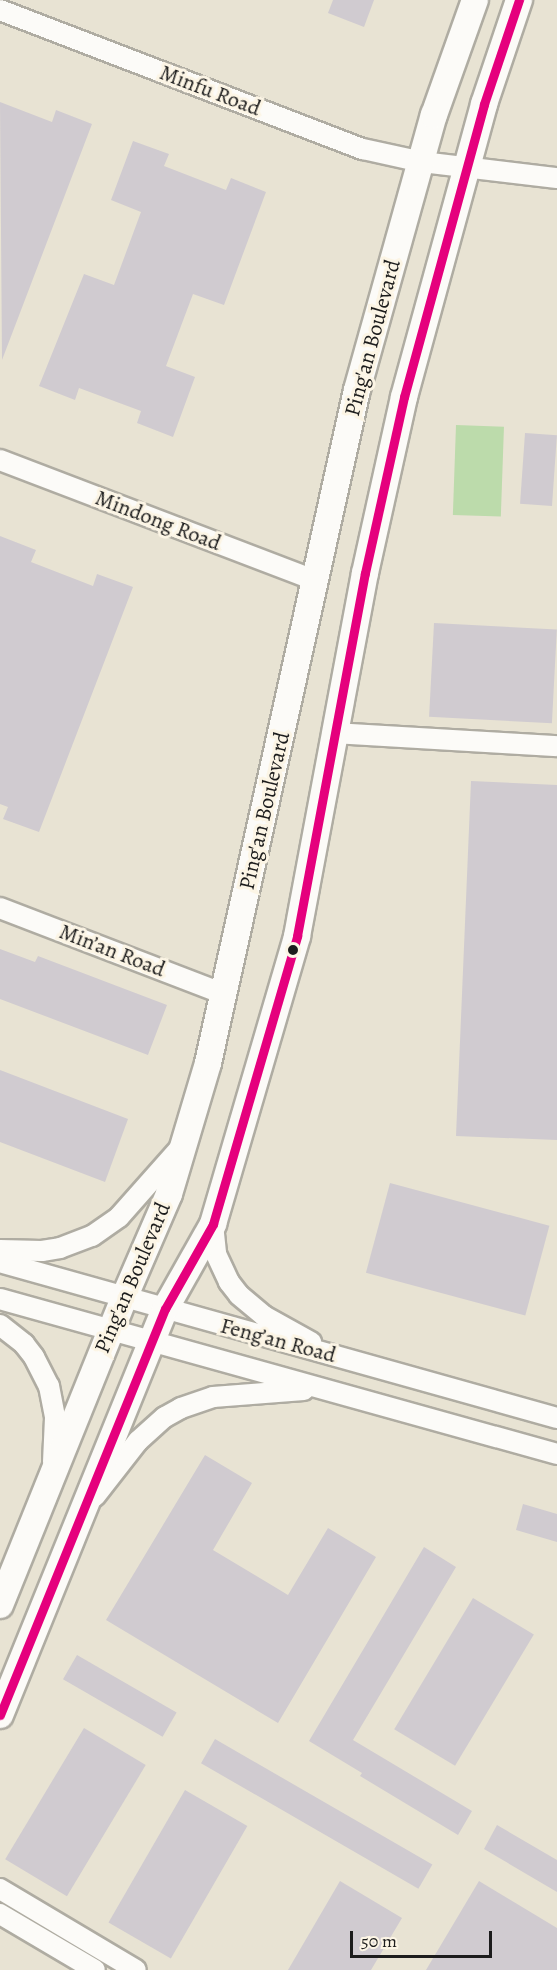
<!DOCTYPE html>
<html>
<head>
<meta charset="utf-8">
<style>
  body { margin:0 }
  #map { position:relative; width:557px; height:1970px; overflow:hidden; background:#e8e3d3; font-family:Alegreya,serif }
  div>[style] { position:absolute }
  .green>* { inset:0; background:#bcdbab; transform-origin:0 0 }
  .building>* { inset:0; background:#d0cbd0; transform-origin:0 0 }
  .roads { filter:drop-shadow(2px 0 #afaca2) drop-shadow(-2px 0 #afaca2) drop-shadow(0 2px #afaca2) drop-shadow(0 -2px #afaca2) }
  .minor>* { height:20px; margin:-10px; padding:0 10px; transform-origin:10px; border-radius:10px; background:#fcfbf8 }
  .major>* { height:26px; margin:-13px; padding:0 13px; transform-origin:13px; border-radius:13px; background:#fcfbf8 }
  .bus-1>* { height:9px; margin:-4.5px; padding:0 4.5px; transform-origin:4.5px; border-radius:4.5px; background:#e5007d }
  .dots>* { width:16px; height:16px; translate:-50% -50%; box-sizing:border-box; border:3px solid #fcf5e5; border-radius:50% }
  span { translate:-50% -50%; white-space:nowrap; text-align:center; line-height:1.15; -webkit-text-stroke:6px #fcf5e5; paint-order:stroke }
  .street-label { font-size:22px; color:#1c1c1c }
  .scale { position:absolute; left:350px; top:1931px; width:142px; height:27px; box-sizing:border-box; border:3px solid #1c1c1c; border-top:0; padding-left:8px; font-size:18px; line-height:21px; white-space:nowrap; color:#1c1c1c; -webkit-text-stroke:4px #fcf5e5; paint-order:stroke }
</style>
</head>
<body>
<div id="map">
  <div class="green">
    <div style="left:456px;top:425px;width:48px;height:90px;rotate:2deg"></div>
  </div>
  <div class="building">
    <div style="clip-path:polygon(333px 0,374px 0,364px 27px,328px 13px)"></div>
    <div style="clip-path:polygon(0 102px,52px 122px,56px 110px,92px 124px,2px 360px)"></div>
    <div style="clip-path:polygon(133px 141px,169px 154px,164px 166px,226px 190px,231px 178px,266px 192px,224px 305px,193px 294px,166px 366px,195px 377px,173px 437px,137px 423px,141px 411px,79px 388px,75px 400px,39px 386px,84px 274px,114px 285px,141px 212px,111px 200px)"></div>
    <div style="left:525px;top:433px;width:32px;height:71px;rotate:4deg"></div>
    <div style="clip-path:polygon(0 536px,36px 550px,31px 562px,93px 586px,97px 574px,133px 587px,39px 832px,3px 819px,8px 807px,0 804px)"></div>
    <div style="left:434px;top:623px;width:123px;height:94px;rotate:3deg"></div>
    <div style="clip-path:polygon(471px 781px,557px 785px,557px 1140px,456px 1136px)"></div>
    <div style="clip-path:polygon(0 949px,35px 962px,38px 956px,167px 1005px,148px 1055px,0 999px)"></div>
    <div style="clip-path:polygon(0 1070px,128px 1119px,105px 1182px,0 1142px)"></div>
    <div style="left:390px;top:1183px;width:165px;height:93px;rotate:15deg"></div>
    <div style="clip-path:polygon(205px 1455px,252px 1483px,213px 1550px,288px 1595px,328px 1528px,376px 1557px,278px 1723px,106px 1620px)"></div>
    <div style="clip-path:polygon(523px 1504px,557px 1514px,557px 1542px,516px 1530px)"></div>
    <div style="clip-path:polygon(424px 1547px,456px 1567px,353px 1740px,472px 1811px,458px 1835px,360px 1776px,362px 1773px,309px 1741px)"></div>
    <div style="left:473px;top:1598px;width:71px;height:153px;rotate:31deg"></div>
    <div style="left:77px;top:1655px;width:115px;height:28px;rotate:30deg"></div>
    <div style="left:84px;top:1728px;width:72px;height:153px;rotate:31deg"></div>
    <div style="left:215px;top:1739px;width:251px;height:28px;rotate:30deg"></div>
    <div style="left:185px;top:1790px;width:72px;height:153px;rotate:30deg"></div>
    <div style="clip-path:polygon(497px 1825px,557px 1860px,557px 1892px,484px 1849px)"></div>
    <div style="clip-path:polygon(340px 1881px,402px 1918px,371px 1970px,288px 1970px)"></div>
    <div style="clip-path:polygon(479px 1881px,557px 1928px,557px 1970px,426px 1970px)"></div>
  </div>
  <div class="roads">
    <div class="minor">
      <div style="left:0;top:10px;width:389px;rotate:21deg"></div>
      <div style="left:363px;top:149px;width:60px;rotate:12.4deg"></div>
      <div style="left:422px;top:162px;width:136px;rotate:6.8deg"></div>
      <div style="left:0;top:460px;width:339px;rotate:20.9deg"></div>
      <div style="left:335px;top:733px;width:222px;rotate:3.4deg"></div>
      <div style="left:0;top:908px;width:240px;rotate:21deg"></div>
      <div style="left:213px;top:1224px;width:30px;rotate:84deg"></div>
      <div style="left:216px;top:1254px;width:31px;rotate:65deg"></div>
      <div style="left:229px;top:1282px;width:16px;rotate:52deg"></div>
      <div style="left:239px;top:1295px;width:33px;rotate:40deg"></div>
      <div style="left:264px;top:1316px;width:54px;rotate:29deg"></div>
      <div style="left:0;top:1250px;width:42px;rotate:1.4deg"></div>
      <div style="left:42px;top:1251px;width:18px;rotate:-9deg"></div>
      <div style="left:60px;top:1248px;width:34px;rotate:-21deg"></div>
      <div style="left:92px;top:1236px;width:33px;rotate:-35deg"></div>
      <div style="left:119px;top:1217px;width:94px;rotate:-48.5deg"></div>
      <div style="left:0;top:1262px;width:578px;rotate:15.65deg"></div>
      <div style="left:0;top:1299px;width:578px;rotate:15.55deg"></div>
      <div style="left:0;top:1325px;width:31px;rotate:38deg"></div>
      <div style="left:24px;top:1344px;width:16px;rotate:52deg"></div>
      <div style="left:34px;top:1357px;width:33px;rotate:63deg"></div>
      <div style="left:49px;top:1386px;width:33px;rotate:79deg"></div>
      <div style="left:55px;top:1418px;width:44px;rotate:92.6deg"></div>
      <div style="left:95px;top:1496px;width:70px;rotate:-52deg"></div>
      <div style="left:138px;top:1441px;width:36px;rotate:-42deg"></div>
      <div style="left:165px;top:1417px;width:18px;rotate:-29deg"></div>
      <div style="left:181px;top:1408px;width:34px;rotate:-19deg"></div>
      <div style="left:213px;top:1397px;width:91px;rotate:-4.4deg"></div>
      <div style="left:0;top:1889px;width:158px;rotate:30.8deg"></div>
      <div style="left:0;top:1914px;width:110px;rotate:30.5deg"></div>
    </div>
    <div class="major">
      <div style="left:0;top:1605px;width:331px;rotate:-68deg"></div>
      <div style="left:124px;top:1298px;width:113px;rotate:-66.6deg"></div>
      <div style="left:169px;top:1194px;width:137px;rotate:-73.4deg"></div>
      <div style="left:208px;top:1063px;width:689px;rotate:-77.52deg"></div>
      <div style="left:357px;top:390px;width:286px;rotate:-74.4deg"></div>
      <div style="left:434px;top:115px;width:122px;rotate:-70.4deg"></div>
      <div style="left:0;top:1715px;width:438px;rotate:-67.9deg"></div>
      <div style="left:165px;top:1309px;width:98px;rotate:-60.5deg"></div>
      <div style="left:213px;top:1224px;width:300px;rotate:-73.7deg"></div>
      <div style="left:297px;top:936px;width:369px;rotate:-79.4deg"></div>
      <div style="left:365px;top:573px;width:180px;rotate:-77.5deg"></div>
      <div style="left:404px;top:397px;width:304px;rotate:-74.7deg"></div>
      <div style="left:484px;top:104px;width:110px;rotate:-71.4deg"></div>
    </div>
  </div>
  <div class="bus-1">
    <div style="left:0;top:1715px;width:438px;rotate:-67.9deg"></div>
    <div style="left:165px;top:1309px;width:98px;rotate:-60.5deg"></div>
    <div style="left:213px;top:1224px;width:300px;rotate:-73.7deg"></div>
    <div style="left:297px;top:936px;width:369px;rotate:-79.4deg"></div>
    <div style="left:365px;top:573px;width:180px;rotate:-77.5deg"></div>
    <div style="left:404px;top:397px;width:304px;rotate:-74.7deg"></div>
    <div style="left:484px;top:104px;width:110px;rotate:-71.4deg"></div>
  </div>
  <div class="dots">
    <div style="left:293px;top:950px;background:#1c1c1c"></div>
  </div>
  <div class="street-label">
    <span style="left:210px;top:91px;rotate:21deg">Minfu Road</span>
    <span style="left:373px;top:338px;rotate:-75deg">Ping'an Boulevard</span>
    <span style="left:158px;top:521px;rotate:21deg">Mindong Road</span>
    <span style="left:265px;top:811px;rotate:-77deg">Ping'an Boulevard</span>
    <span style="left:112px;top:951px;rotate:21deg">Min’an Road</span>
    <span style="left:133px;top:1278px;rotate:-67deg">Ping'an Boulevard</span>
    <span style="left:278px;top:1341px;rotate:15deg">Feng’an Road</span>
  </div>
  <div class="scale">50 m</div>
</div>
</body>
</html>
